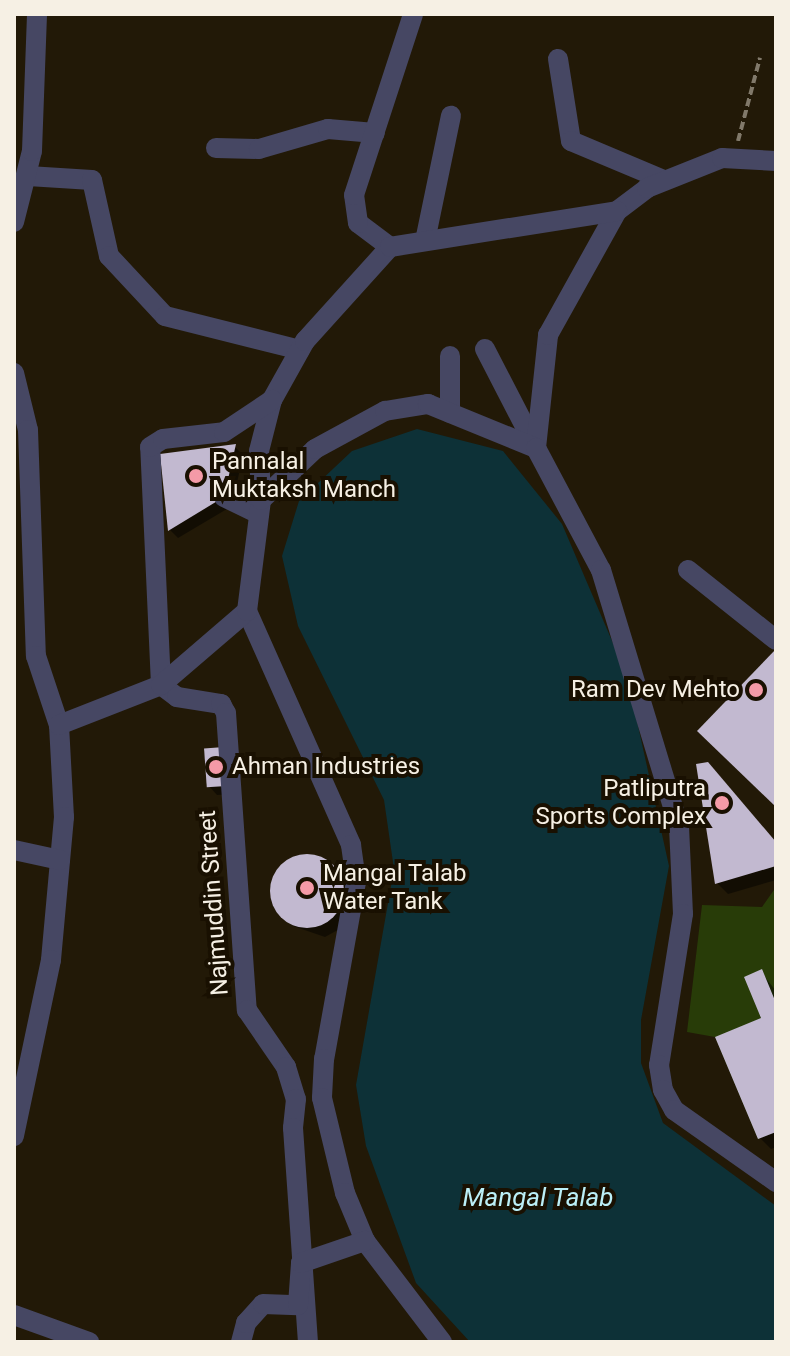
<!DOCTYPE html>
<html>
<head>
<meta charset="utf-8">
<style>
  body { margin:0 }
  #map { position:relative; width:790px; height:1356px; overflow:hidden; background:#221907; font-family:Roboto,sans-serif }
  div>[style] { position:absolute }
  .green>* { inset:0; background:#283c08 }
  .water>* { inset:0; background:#0d3137 }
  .shadow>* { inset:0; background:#0007 }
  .building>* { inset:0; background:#c2b9d0; transform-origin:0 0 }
  .round { border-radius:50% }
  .path>* { height:4px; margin-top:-2px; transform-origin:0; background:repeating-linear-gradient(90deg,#81796a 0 8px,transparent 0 12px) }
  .minor>* { height:20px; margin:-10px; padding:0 10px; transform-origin:10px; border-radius:10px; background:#464763 }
  .dots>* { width:22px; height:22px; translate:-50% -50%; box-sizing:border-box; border:4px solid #191001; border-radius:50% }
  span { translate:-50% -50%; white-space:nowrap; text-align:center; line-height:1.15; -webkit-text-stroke:8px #191001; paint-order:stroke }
  .poi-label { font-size:24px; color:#f6f0e4 }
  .left { translate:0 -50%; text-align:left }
  .right { translate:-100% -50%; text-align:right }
  .street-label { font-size:24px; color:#f6f0e4 }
  .water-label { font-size:26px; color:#bbeff7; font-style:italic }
  .frame { position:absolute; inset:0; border:16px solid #f6f0e4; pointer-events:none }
</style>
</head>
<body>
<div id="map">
  <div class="green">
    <div style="clip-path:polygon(776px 887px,776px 1132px,758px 1139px,715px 1037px,687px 1032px,702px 905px,762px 907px)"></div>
  </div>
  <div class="water">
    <div style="clip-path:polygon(417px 429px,503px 451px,562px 524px,627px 676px,669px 866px,641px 1020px,641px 1063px,663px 1123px,776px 1206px,776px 1342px,470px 1342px,416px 1283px,366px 1146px,356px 1085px,394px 869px,384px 800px,298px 626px,282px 556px,299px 501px,352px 451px)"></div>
  </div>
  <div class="shadow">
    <div style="clip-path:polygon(235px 447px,243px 455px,232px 506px,178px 538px,170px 530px,162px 456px)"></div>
    <div style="clip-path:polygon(207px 750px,234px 794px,217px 795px,209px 786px)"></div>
    <div style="clip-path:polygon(776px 843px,776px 880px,728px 894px,717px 883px)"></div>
    <div style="clip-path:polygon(317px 857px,348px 883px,345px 926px,325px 937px,293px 926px,282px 915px,273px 883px,284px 864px)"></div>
    <div style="clip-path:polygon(761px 972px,776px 991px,776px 1147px,771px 1149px,760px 1138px)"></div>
  </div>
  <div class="building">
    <div style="clip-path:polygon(236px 444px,224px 497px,168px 531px,160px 454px)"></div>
    <div style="clip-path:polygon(776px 649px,776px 807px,697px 731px)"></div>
    <div style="left:224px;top:747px;width:39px;height:20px;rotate:86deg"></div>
    <div style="clip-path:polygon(708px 762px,776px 842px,776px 866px,715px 884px,696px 764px)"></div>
    <div class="round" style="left:270px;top:854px;width:74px;height:74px"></div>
    <div style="clip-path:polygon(762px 969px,776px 1003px,776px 1132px,758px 1139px,715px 1037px,761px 1018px,744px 977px)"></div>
  </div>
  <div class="path">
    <div style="left:738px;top:141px;width:86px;rotate:-75.2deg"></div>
  </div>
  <div class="minor">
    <div style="left:558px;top:59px;width:83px;rotate:81deg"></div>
    <div style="left:571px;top:141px;width:101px;rotate:22.8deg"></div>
    <div style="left:216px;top:148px;width:43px;rotate:1.3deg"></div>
    <div style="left:259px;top:149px;width:72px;rotate:-16.2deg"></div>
    <div style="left:328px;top:129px;width:47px;rotate:4.9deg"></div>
    <div style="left:28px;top:176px;width:64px;rotate:3.6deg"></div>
    <div style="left:92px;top:180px;width:78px;rotate:77.4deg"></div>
    <div style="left:109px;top:256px;width:82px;rotate:47deg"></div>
    <div style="left:165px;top:316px;width:139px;rotate:14.1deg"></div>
    <div style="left:14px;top:222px;width:73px;rotate:-75.8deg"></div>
    <div style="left:32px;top:151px;width:137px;rotate:-87.9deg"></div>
    <div style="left:425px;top:241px;width:128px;rotate:-78.3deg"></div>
    <div style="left:390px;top:247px;width:40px;rotate:-143deg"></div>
    <div style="left:358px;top:223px;width:28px;rotate:-98deg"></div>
    <div style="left:354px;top:195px;width:190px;rotate:-71.9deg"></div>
    <div style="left:485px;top:349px;width:111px;rotate:62.7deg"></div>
    <div style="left:14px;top:373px;width:59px;rotate:76.2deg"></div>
    <div style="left:28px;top:430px;width:226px;rotate:88deg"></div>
    <div style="left:36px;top:656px;width:73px;rotate:71.6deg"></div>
    <div style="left:59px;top:725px;width:92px;rotate:86.9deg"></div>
    <div style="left:64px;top:817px;width:144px;rotate:95.2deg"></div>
    <div style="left:51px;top:960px;width:180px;rotate:101.9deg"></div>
    <div style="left:450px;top:413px;width:57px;rotate:-90deg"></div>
    <div style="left:536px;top:448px;width:114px;rotate:-83.9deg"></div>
    <div style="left:548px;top:335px;width:142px;rotate:-60.9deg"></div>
    <div style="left:617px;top:211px;width:38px;rotate:-37deg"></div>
    <div style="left:647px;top:188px;width:81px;rotate:-21.8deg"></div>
    <div style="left:722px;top:158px;width:54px;rotate:3.2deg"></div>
    <div style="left:224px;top:497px;width:39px;rotate:26deg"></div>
    <div style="left:261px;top:500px;width:49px;rotate:-92.3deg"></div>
    <div style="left:259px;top:451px;width:53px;rotate:-75.7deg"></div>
    <div style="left:272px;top:400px;width:68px;rotate:-60.8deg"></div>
    <div style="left:305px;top:341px;width:127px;rotate:-47.9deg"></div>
    <div style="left:390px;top:247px;width:230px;rotate:-9deg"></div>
    <div style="left:688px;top:570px;width:112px;rotate:38.5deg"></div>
    <div style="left:247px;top:611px;width:256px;rotate:66deg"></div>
    <div style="left:351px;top:845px;width:37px;rotate:82deg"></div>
    <div style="left:356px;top:882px;width:180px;rotate:100.2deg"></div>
    <div style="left:324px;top:1059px;width:39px;rotate:93deg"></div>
    <div style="left:322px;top:1098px;width:98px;rotate:76.4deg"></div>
    <div style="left:345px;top:1193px;width:52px;rotate:67.4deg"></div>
    <div style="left:365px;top:1241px;width:127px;rotate:52.7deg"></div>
    <div style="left:161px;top:685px;width:20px;rotate:37deg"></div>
    <div style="left:177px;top:697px;width:45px;rotate:9deg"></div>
    <div style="left:221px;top:704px;width:10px;rotate:61deg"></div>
    <div style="left:226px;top:713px;width:298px;rotate:86deg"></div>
    <div style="left:247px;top:1010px;width:69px;rotate:55.6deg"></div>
    <div style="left:286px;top:1067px;width:34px;rotate:73deg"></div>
    <div style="left:296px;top:1099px;width:29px;rotate:96deg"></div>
    <div style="left:293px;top:1128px;width:215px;rotate:86deg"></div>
    <div style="left:161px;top:685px;width:238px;rotate:-92.6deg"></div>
    <div style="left:150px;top:447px;width:15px;rotate:-32deg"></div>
    <div style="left:163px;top:439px;width:61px;rotate:-6.5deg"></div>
    <div style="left:224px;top:432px;width:58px;rotate:-33.7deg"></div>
    <div style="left:59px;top:725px;width:110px;rotate:-21.4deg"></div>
    <div style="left:161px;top:685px;width:113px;rotate:-40.7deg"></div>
    <div style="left:247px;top:611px;width:112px;rotate:-82.8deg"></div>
    <div style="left:261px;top:500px;width:74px;rotate:-43.4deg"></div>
    <div style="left:315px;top:449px;width:80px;rotate:-28.5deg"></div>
    <div style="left:385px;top:411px;width:44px;rotate:-9.2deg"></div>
    <div style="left:428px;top:404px;width:117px;rotate:22.2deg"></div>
    <div style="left:536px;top:448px;width:138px;rotate:62deg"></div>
    <div style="left:601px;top:570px;width:268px;rotate:73.1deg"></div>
    <div style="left:679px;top:826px;width:88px;rotate:87.4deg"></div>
    <div style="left:683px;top:914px;width:153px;rotate:99deg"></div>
    <div style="left:659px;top:1065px;width:25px;rotate:81deg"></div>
    <div style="left:663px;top:1090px;width:23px;rotate:61deg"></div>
    <div style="left:674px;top:1110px;width:125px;rotate:35.2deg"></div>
    <div style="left:14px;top:850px;width:47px;rotate:12.3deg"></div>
    <div style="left:14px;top:1315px;width:80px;rotate:19.8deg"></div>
    <div style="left:241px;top:1342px;width:20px;rotate:-75deg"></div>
    <div style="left:246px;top:1323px;width:25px;rotate:-48deg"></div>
    <div style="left:263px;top:1304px;width:35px;rotate:2deg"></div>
    <div style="left:298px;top:1305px;width:42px;rotate:-85.9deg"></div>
    <div style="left:301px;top:1263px;width:68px;rotate:-19deg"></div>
  </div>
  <div class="dots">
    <div style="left:196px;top:476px;background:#f49aa7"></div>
    <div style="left:756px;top:690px;background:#f49aa7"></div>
    <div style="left:216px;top:767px;background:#f49aa7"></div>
    <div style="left:722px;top:803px;background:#f49aa7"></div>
    <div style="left:307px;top:888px;background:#f49aa7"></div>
  </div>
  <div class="poi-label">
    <span class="left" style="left:212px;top:476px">Pannalal<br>Muktaksh Manch</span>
    <span class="right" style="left:740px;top:690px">Ram Dev Mehto</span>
    <span class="left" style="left:232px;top:767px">Ahman Industries</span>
    <span class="right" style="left:706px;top:803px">Patliputra<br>Sports Complex</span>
    <span class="left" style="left:323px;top:888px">Mangal Talab<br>Water Tank</span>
  </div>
  <div class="street-label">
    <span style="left:214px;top:903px;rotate:-94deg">Najmuddin Street</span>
  </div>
  <div class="water-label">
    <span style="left:538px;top:1198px">Mangal Talab</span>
  </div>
  <div class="frame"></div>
</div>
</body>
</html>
